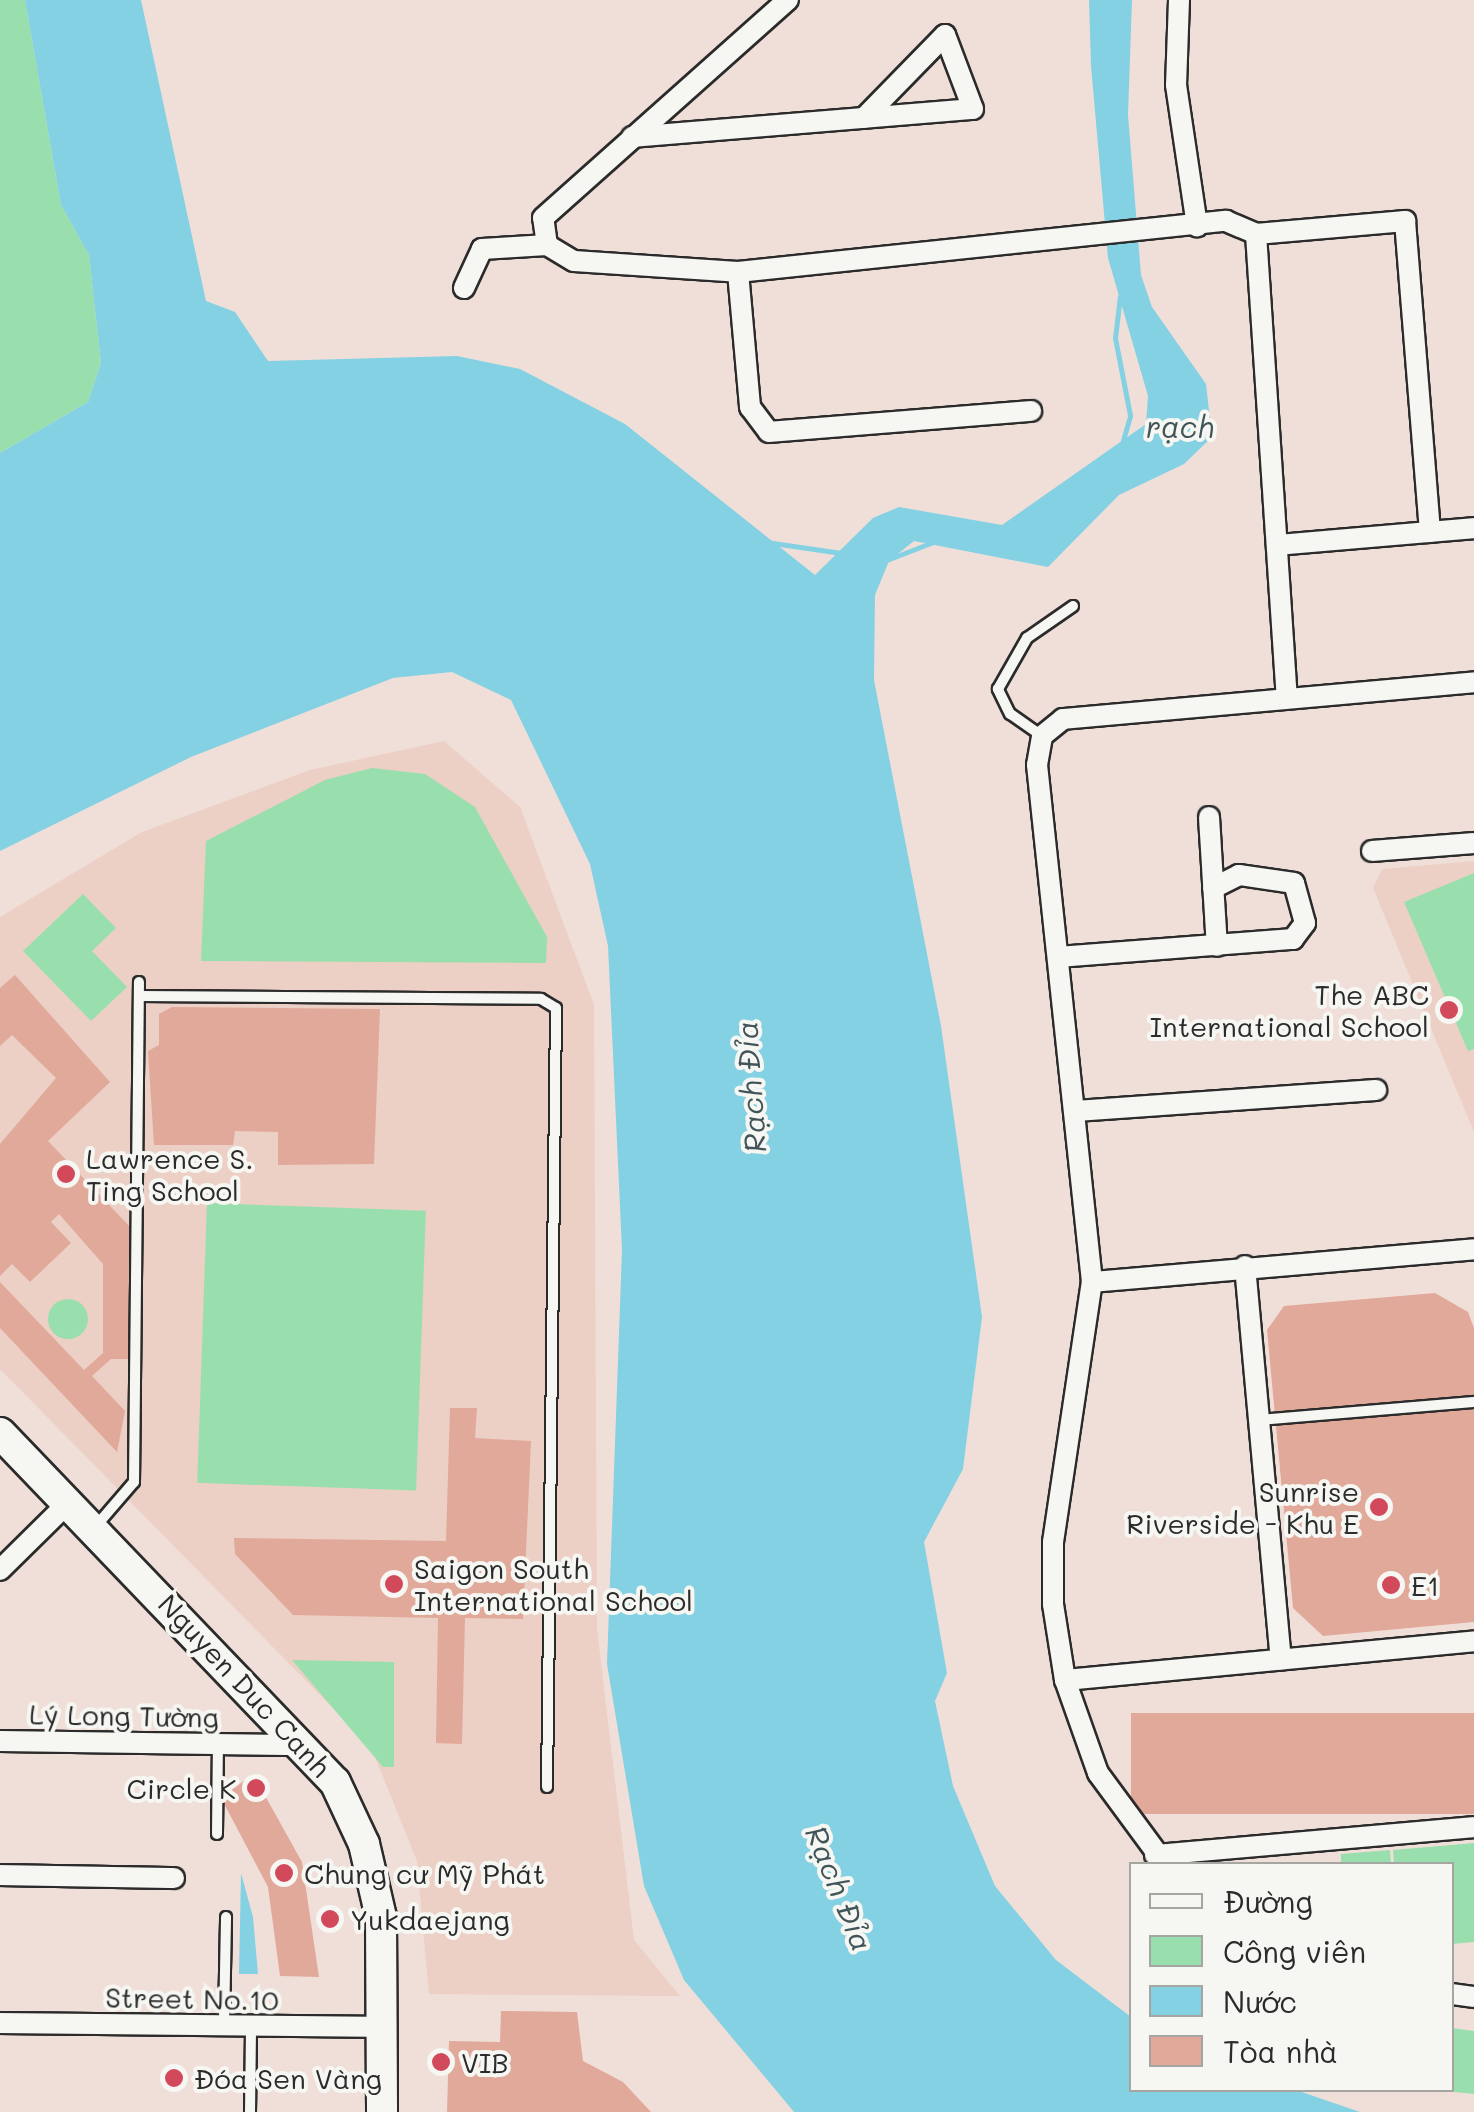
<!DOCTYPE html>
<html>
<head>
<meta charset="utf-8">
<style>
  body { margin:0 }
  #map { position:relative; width:1474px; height:2112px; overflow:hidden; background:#f0dfd8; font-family:Mali,sans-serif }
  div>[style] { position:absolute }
  .built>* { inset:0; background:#eccfc5 }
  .green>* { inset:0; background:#99dfad; transform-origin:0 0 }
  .round { border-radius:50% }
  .water>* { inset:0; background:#84d1e3 }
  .stream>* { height:5px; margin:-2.5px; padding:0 2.5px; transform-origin:2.5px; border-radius:2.5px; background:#84d1e3 }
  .building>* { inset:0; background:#e1a99a; transform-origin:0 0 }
  .roads { filter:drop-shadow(2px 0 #2b2b2b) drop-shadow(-2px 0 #2b2b2b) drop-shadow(0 2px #2b2b2b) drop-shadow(0 -2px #2b2b2b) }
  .service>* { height:10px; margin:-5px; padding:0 5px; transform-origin:5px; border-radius:5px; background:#f6f6f2 }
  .minor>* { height:20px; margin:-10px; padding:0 10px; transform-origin:10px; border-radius:10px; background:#f6f6f2 }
  .secondary>* { height:30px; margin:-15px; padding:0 15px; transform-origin:15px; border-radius:15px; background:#f6f6f2 }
  .dots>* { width:28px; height:28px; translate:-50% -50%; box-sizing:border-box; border:5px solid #f6f6f2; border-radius:50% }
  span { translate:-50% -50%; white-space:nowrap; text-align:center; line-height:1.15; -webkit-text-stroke:8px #f6f6f2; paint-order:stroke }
  .poi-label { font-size:28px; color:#2b2b2b }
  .right { translate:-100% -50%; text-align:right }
  .left { translate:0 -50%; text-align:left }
  .street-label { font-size:28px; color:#2b2b2b }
  .water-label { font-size:30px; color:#415459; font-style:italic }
  .legend { position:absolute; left:1129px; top:1862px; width:325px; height:230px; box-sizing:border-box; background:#f6f6f2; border:2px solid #a5a5a2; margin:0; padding:12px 18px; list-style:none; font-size:30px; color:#2b2b2b }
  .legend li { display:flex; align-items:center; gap:20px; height:50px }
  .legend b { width:50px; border:2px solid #a5a5a2 }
</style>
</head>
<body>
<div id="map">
  <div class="built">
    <div style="clip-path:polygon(444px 741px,520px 807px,594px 1005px,597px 1629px,634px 1940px,680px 1996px,429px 1994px,417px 1861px,371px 1747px,0 1369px,0 917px,142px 832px,310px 770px)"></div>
    <div style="clip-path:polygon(1474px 861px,1474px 1132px,1373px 888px,1382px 869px)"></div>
  </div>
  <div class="green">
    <div style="clip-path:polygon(0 0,25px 0,61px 205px,89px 255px,101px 363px,88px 402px,0 453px)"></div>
    <div style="clip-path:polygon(372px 768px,425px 774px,475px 807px,547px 937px,546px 963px,201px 961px,206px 841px,325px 780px)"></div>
    <div style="clip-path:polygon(1474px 873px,1474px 1049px,1468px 1051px,1404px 902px)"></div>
    <div style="clip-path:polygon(83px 894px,116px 928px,92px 951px,127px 987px,91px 1021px,23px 951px)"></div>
    <div style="left:207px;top:1203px;width:219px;height:280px;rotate:2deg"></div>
    <div class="round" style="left:48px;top:1299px;width:40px;height:40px"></div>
    <div style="clip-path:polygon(292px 1660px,394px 1662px,394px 1767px,383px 1767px)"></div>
    <div style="clip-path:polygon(1474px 1843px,1474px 1942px,1452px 1944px,1452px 1864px,1394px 1864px,1393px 1850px)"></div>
    <div style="clip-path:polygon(1390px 1850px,1391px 1864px,1341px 1864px,1341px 1854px)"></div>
    <div style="clip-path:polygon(1452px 2028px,1474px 2031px,1474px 2094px,1436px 2090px,1452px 2090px)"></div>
  </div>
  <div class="water">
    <div style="clip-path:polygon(25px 0,141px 0,206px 301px,235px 312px,268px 361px,457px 356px,520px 369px,625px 424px,815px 575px,873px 518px,899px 507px,1002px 525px,1146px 424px,1148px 396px,1108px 258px,1091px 66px,1089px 0,1132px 0,1128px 115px,1141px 275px,1152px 307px,1206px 384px,1212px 437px,1184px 464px,1119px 495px,1048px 567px,914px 541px,889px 561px,875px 595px,874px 680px,941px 1026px,982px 1317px,963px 1469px,924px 1542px,947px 1673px,935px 1701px,953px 1786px,995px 1886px,1056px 1960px,1131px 2017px,1132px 2090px,1296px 2090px,1360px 2112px,794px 2112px,684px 1980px,644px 1886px,607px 1664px,622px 1250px,608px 946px,590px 864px,511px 700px,452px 672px,393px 678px,191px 757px,0 851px,0 453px,88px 402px,101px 363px,89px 255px,61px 205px)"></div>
    <div style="clip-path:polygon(241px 1873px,253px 1917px,258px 1974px,239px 1974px)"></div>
  </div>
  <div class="stream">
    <div style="left:1120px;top:451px;width:37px;rotate:-74deg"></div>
    <div style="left:1130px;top:415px;width:78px;rotate:-101deg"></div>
    <div style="left:1115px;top:338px;width:42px;rotate:-83.2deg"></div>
    <div style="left:766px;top:542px;width:83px;rotate:8.3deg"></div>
    <div style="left:884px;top:561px;width:61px;rotate:-21.1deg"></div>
  </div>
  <div class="building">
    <div style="clip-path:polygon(15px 975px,110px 1082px,48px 1141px,132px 1229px,135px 1359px,111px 1359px,92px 1376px,125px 1411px,117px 1452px,0 1328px,0 1282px,84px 1370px,103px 1353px,103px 1264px,59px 1214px,51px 1222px,71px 1243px,30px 1282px,12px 1264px,0 1276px,0 1144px,56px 1078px,12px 1035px,0 1046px,0 988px)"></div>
    <div style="clip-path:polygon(172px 1007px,380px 1009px,374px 1164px,278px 1165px,278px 1132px,235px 1131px,233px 1145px,154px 1145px,148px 1051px,159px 1045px,159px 1014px)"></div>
    <div style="clip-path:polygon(1435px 1293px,1468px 1312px,1474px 1328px,1474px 1622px,1323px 1636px,1293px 1608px,1267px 1330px,1284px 1306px)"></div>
    <div style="clip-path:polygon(450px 1408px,477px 1408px,475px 1438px,531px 1441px,523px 1619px,465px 1618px,462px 1744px,436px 1743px,438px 1618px,293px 1615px,235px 1554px,234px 1538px,446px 1541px)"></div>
    <div style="left:1474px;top:1713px;width:101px;height:343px;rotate:90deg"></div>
    <div style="clip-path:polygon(253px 1774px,302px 1862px,319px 1977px,280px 1976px,268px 1887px,221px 1798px)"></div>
    <div style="clip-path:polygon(501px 2011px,577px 2012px,583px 2061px,623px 2082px,651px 2112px,447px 2112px,449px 2041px,500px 2042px)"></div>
  </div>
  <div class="roads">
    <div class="service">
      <div style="left:1042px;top:736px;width:39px;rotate:-145deg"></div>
      <div style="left:1010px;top:714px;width:28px;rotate:-116deg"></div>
      <div style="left:998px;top:689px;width:59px;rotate:-60.4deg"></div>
      <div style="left:1027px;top:638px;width:56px;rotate:-34.8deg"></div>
      <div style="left:139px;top:996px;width:402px;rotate:0.4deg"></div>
      <div style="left:541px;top:999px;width:17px;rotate:31deg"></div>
      <div style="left:556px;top:1008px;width:779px;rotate:90.66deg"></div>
      <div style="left:1258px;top:1420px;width:217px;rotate:-4.8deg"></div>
      <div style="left:96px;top:1526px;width:58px;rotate:-49.2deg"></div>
      <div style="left:134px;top:1482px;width:500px;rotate:-89.43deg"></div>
      <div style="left:217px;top:1834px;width:90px;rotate:-89.4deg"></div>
      <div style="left:224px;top:2024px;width:107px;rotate:-88.9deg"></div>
      <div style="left:250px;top:2112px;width:86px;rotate:-89.3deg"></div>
    </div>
    <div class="minor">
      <div style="left:1179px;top:0;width:85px;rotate:92deg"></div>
      <div style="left:1176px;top:85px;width:143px;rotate:81.5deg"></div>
      <div style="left:632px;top:137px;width:342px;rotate:-4.7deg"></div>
      <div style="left:973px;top:109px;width:79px;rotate:-110.7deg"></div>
      <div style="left:945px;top:35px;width:116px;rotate:134.3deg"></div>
      <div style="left:1256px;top:234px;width:464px;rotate:86.2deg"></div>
      <div style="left:547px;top:245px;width:27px;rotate:-98deg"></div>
      <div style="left:543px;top:218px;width:328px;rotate:-41.7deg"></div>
      <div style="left:738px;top:272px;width:136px;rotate:84.9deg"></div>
      <div style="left:750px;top:407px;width:31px;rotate:53deg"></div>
      <div style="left:769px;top:432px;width:263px;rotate:-4.6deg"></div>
      <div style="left:464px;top:288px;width:43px;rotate:-65.2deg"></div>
      <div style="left:482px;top:249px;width:65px;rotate:-3.5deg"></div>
      <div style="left:547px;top:245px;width:31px;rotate:31deg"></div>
      <div style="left:574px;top:261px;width:164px;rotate:3.8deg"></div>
      <div style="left:738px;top:272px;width:491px;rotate:-6deg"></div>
      <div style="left:1226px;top:221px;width:33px;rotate:23deg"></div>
      <div style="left:1256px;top:234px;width:150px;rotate:-5deg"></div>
      <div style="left:1405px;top:221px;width:312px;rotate:85.4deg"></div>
      <div style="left:1277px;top:545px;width:198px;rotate:-4.9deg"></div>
      <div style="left:1209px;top:817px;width:129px;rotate:86.5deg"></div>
      <div style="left:1372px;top:851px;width:102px;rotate:-4.5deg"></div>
      <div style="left:1058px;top:957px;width:236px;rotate:-4.4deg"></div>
      <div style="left:1293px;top:939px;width:20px;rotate:-53deg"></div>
      <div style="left:1305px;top:923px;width:41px;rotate:-105.4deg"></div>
      <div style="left:1294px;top:883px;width:56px;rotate:-171.7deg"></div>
      <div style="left:1239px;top:875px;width:29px;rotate:153deg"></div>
      <div style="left:1075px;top:1111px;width:302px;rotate:-4deg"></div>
      <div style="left:1245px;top:1266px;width:395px;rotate:84.8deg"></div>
      <div style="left:1092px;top:1282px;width:383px;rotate:-4.9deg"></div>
      <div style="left:0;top:1570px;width:97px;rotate:-44.6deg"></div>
      <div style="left:1065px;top:1680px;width:411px;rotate:-5.4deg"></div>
      <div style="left:0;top:1741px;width:303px;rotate:0.8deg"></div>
      <div style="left:1155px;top:1855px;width:320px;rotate:-5deg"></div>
      <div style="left:1165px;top:1864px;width:113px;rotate:-126.4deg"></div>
      <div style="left:1098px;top:1773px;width:99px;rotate:-109.5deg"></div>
      <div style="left:1065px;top:1680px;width:77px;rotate:-99deg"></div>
      <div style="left:1053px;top:1604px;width:62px;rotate:-90deg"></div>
      <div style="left:1053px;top:1542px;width:263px;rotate:-81.5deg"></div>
      <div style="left:1092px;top:1282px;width:520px;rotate:-96.07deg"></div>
      <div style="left:1037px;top:765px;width:29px;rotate:-80deg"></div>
      <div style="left:1042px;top:736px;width:27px;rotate:-39deg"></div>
      <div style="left:1063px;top:719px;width:413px;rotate:-5.1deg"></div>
      <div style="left:0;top:1875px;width:174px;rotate:1deg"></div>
      <div style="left:1452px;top:1994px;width:22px;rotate:8deg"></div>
      <div style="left:0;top:2023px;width:383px;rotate:0.6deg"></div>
    </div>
    <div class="secondary">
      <div style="left:0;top:1433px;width:484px;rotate:46.2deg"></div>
      <div style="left:335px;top:1782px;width:68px;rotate:64.9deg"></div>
      <div style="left:364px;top:1844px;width:75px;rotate:76.9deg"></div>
      <div style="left:381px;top:1917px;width:195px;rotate:89.7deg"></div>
    </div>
  </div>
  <div class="dots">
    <div style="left:1449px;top:1010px;background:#d1495b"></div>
    <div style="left:66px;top:1174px;background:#d1495b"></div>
    <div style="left:1379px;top:1507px;background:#d1495b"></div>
    <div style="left:394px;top:1584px;background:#d1495b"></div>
    <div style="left:1391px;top:1585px;background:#d1495b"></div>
    <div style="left:256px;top:1788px;background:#d1495b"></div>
    <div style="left:284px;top:1873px;background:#d1495b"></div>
    <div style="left:330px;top:1919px;background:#d1495b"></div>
    <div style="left:441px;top:2062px;background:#d1495b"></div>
    <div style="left:174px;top:2078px;background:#d1495b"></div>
  </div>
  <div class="poi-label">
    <span class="right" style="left:1429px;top:1010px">The ABC<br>International School</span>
    <span class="left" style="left:86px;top:1174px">Lawrence S.<br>Ting School</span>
    <span class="right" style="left:1359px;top:1507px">Sunrise<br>Riverside - Khu E</span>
    <span class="left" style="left:414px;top:1584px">Saigon South<br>International School</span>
    <span class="left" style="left:1411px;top:1585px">E1</span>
    <span class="right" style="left:236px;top:1788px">Circle K</span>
    <span class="left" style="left:304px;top:1873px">Chung cư Mỹ Phát</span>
    <span class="left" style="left:350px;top:1919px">Yukdaejang</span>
    <span class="left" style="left:461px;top:2062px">VIB</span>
    <span class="left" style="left:194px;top:2078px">Đóa Sen Vàng</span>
  </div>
  <div class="street-label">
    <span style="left:245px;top:1685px;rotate:47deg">Nguyen Duc Canh</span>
    <span style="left:124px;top:1715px;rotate:1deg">Lý Long Tường</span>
    <span style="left:192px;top:1998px;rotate:1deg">Street No.10</span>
  </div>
  <div class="water-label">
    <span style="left:1180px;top:426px">rạch</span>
    <span style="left:750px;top:1087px;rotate:-94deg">Rạch Đỉa</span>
    <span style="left:840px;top:1888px;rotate:68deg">Rạch Đỉa</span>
  </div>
  <ul class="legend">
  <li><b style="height:12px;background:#f6f6f2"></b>Đường</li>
  <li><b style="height:28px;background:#99dfad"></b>Công viên</li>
  <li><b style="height:28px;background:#84d1e3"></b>Nước</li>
  <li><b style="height:28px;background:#e1a99a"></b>Tòa nhà</li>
  </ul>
</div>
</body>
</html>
